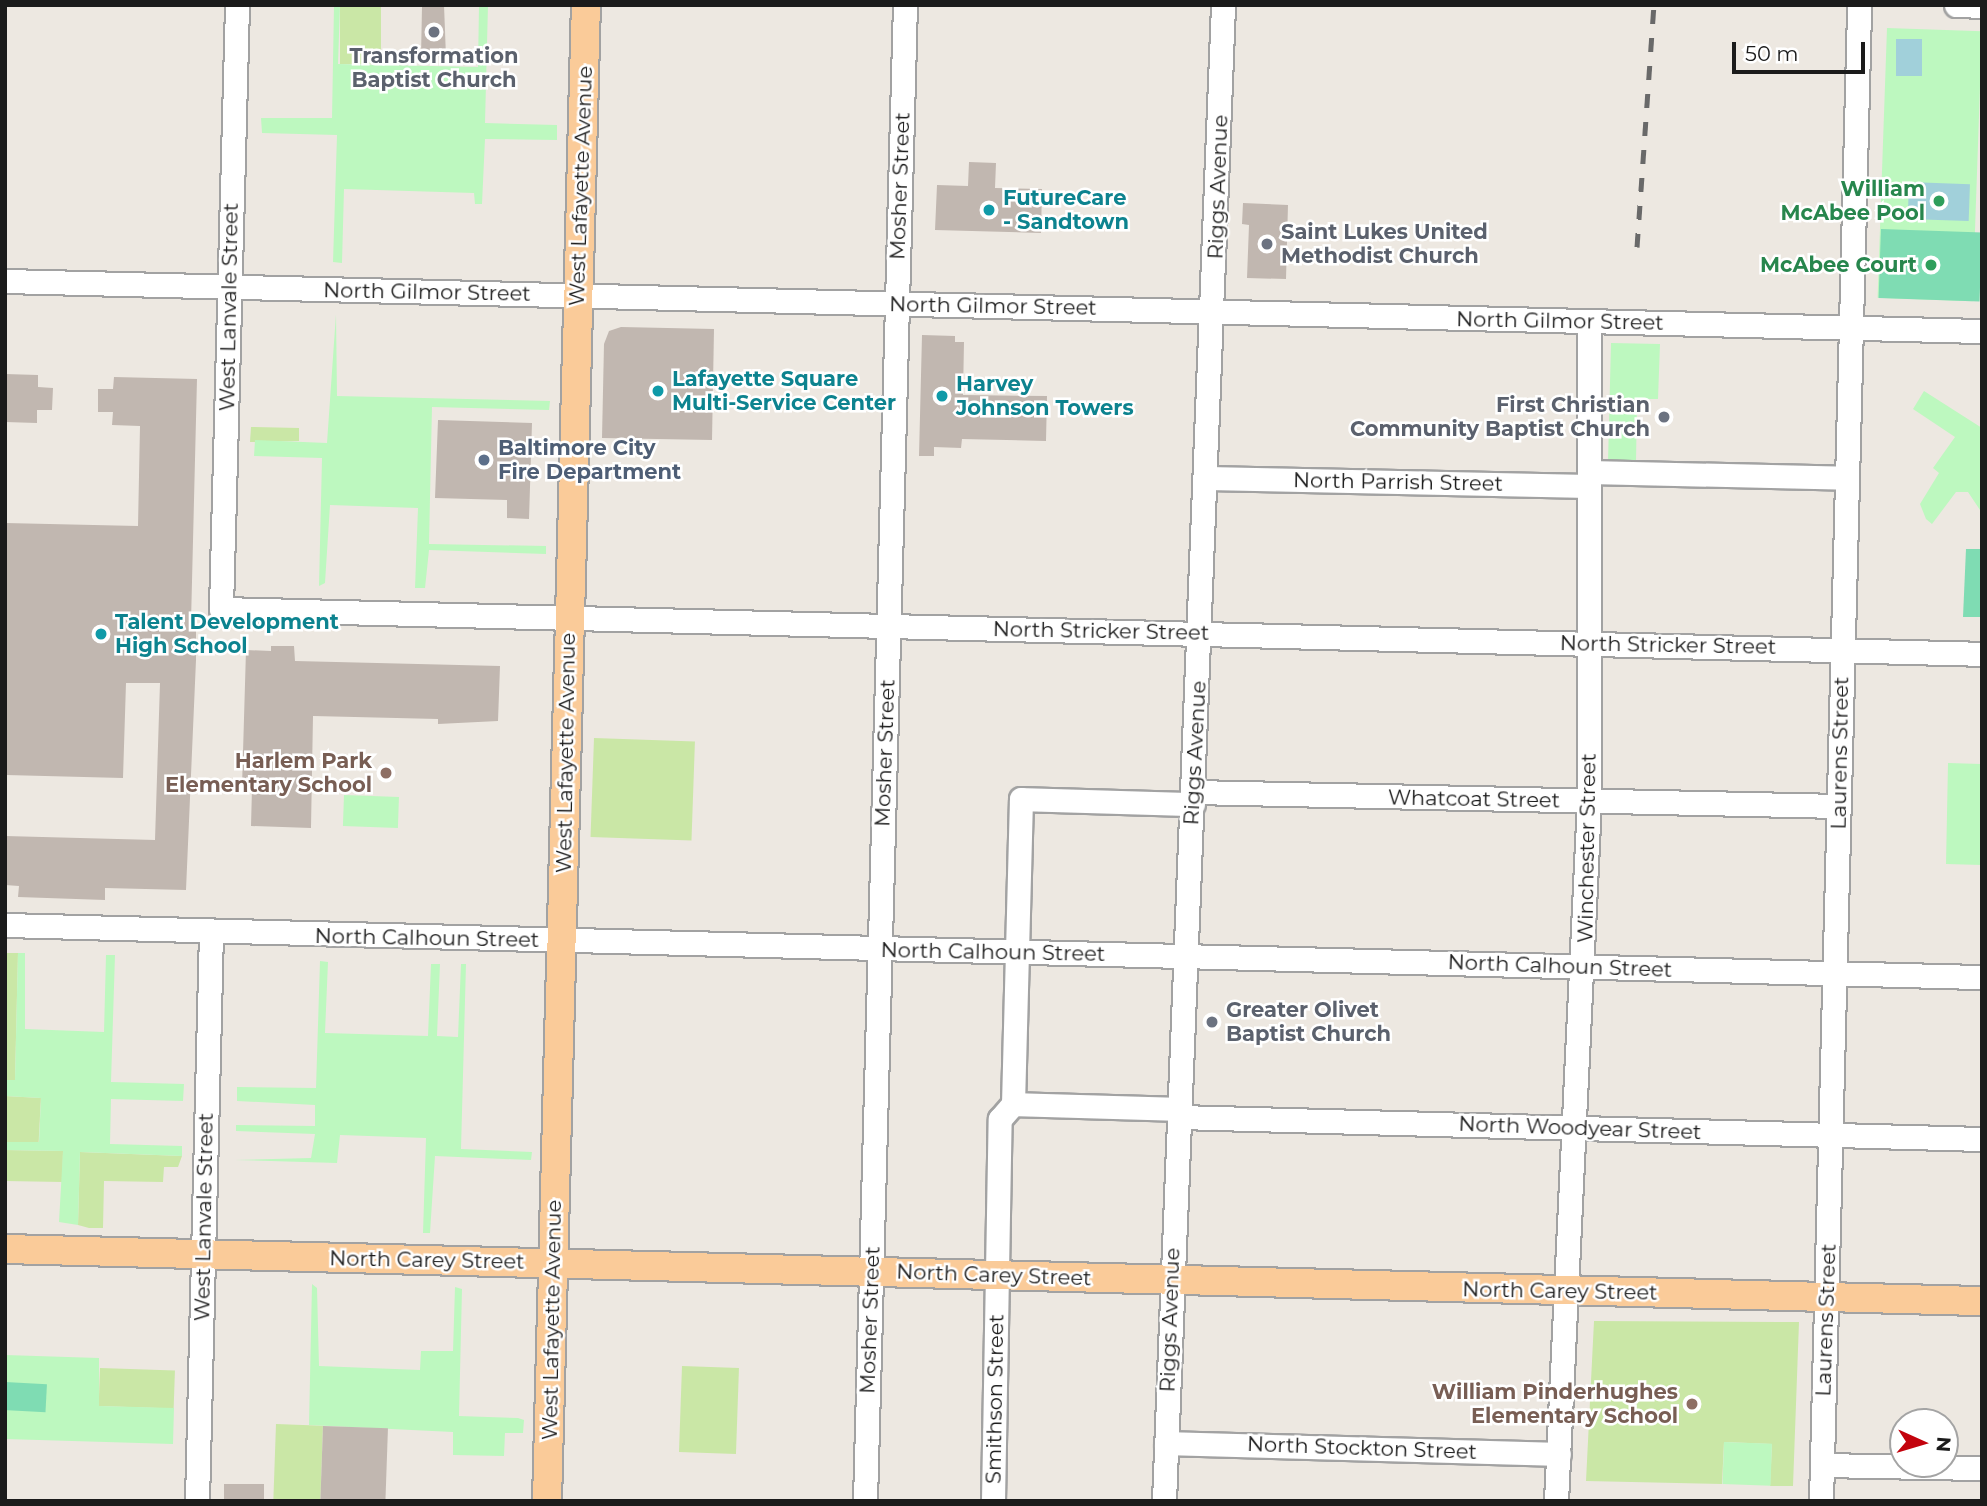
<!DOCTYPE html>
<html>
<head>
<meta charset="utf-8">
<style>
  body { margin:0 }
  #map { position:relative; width:1987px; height:1506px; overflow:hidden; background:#ede8e1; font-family:Montserrat,sans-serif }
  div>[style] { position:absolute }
  .grass>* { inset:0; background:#cae7a6; transform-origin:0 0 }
  .park>* { inset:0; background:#bdf8bf; transform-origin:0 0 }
  .pitch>* { inset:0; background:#7fdcb3; transform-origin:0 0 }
  .water>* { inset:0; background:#a1d0da; transform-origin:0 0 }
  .building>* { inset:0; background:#c1b7b0; transform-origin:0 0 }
  .roads { filter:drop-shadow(2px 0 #a2a2a2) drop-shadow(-2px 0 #a2a2a2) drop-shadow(0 2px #a2a2a2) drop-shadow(0 -2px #a2a2a2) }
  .minor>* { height:23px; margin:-11.5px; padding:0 11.5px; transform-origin:11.5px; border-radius:11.5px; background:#fff }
  .major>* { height:28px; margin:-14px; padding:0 14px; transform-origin:14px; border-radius:14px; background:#facb99 }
  .rail>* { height:5px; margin-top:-2.5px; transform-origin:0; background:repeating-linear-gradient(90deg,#696969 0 14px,transparent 0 28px) }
  .dots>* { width:19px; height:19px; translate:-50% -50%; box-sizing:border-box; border:4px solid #fff; border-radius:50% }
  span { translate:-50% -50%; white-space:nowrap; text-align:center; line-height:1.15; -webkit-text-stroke:5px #fff; paint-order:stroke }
  .worship-label { font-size:21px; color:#5b616d; font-weight:700 }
  .left { translate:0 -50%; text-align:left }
  .right { translate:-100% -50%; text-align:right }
  .street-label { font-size:21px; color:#1b1b1b }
  .leisure-label { font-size:21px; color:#27864d; font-weight:700 }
  .culture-label { font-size:21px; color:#0d838f; font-weight:700 }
  .service-label { font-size:21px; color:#4e5e75; font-weight:700 }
  .education-label { font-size:21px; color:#785e54; font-weight:700 }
  .frame { position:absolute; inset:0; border:7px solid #1b1b1b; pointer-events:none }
  .north { position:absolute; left:1889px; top:1408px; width:70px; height:70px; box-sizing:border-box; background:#fff; border:2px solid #a4a4a4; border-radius:50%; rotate:94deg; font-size:19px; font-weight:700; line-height:28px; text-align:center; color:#1b1b1b }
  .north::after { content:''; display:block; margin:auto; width:24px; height:32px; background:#c3030d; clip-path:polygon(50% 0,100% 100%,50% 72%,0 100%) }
  .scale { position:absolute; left:1732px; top:42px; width:133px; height:32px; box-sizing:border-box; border:4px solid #1b1b1b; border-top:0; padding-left:9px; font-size:21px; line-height:24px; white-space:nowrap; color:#1b1b1b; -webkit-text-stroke:5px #fff; paint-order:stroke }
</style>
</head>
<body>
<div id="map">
  <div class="grass">
    <div style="left:340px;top:5px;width:41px;height:59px"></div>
    <div style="clip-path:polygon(251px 427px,299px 428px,299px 441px,250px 442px)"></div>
    <div style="left:594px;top:738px;width:101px;height:99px;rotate:2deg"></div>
    <div style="clip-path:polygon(5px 953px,18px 953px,15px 1080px,5px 1080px)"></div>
    <div style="left:5px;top:1096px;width:36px;height:46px;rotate:3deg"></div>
    <div style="left:5px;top:1150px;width:58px;height:31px;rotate:1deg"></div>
    <div style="clip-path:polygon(80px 1152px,182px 1156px,178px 1167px,164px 1167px,163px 1182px,104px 1181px,103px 1228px,89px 1228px,78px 1225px)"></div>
    <div style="clip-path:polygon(1594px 1321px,1799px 1322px,1793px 1486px,1770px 1486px,1772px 1444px,1724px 1442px,1722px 1484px,1586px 1481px)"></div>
    <div style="left:682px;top:1366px;width:57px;height:86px;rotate:2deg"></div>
    <div style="left:100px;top:1368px;width:75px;height:38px;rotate:2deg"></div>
    <div style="left:276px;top:1424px;width:47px;height:77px;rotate:2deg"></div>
  </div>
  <div class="park">
    <div style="clip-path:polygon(334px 5px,340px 5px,338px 64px,478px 67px,479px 5px,488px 5px,485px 123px,557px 125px,557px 140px,485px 139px,482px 204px,475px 204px,474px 193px,344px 189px,342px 263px,333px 262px,337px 135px,262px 133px,261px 118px,332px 118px)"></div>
    <div style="left:1887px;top:28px;width:95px;height:270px;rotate:2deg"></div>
    <div style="clip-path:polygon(336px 314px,337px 396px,550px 401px,549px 410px,432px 407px,429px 544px,546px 546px,546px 554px,429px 550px,425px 588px,415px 588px,418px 508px,330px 505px,325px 583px,319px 586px,322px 458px,254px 456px,255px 440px,327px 443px)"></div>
    <div style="clip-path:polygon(1611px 343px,1660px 344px,1658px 399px,1637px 399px,1636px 463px,1608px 462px)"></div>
    <div style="clip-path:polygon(1924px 391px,1982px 428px,1982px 513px,1968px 492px,1956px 492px,1932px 524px,1926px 519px,1920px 504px,1939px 473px,1933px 468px,1955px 437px,1913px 409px)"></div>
    <div style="clip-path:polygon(1982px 738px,1982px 865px,1946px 864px,1948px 763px,1981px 764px)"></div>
    <div style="left:344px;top:795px;width:55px;height:31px;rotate:2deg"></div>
    <div style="clip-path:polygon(18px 953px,25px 953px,25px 1029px,104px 1032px,106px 955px,115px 955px,111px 1082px,184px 1084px,183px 1101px,111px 1099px,110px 1144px,182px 1146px,182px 1156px,80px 1152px,78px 1225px,59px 1222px,63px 1151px,5px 1150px,5px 1142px,39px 1142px,41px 1098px,5px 1096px,5px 1080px,15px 1080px)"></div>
    <div style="clip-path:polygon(320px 961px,328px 962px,325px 1033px,428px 1036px,431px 964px,440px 964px,437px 1036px,458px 1037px,461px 964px,466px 964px,461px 1149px,532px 1152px,531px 1160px,435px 1156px,430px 1233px,423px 1233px,426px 1138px,340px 1135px,337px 1163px,235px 1160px,311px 1158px,315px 1134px,236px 1131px,236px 1125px,315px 1126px,315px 1105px,237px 1101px,237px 1087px,316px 1088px)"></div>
    <div style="clip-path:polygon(312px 1284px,317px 1288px,319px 1366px,420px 1370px,421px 1351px,453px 1351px,455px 1287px,462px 1289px,459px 1416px,518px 1418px,524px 1420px,523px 1433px,505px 1433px,504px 1456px,453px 1455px,453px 1432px,309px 1425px)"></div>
    <div style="clip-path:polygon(5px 1355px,99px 1358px,99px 1406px,174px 1408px,173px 1444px,5px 1439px)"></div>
    <div style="left:1724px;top:1442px;width:48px;height:42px;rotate:2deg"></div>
  </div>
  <div class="pitch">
    <div style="left:1881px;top:229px;width:101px;height:69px;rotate:2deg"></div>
    <div style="clip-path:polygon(1966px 549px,1982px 549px,1982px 617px,1963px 617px)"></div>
    <div style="left:5px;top:1382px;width:42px;height:28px;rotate:3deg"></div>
  </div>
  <div class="water">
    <div style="left:1896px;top:39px;width:26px;height:37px"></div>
    <div style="left:1909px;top:182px;width:61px;height:37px;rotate:2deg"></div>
  </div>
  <div class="building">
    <div style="clip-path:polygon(444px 5px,446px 57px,421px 57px,422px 7px)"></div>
    <div style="clip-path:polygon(969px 162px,996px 163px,995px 188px,1042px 189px,1041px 233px,935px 230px,937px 185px,968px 186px)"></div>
    <div style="clip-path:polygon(1243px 203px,1288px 205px,1286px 279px,1247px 278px,1249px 225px,1242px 224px)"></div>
    <div style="clip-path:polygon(621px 327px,714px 329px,712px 440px,602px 438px,604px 344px,609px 331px)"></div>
    <div style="clip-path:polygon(922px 335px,955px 336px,955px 342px,964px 342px,963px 395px,1047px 396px,1046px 441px,962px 439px,961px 448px,934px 447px,934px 456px,919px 456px)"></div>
    <div style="clip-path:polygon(5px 374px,38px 375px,38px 387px,53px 388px,52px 410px,37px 410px,37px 423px,5px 422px)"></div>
    <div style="clip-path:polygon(114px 377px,197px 379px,191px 622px,196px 622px,196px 660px,186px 890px,105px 888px,105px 900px,18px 897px,19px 886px,5px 885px,5px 836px,155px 840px,160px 683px,126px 683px,123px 778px,6px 775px,5px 523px,138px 526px,140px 426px,112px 425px,113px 412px,98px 412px,98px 389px,113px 389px)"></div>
    <div style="clip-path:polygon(438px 420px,532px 423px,529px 519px,507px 518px,507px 500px,435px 498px)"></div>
    <div style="clip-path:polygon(271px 646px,294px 646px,295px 661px,500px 666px,498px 721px,438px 724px,438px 719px,313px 716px,311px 828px,251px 826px,252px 788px,242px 787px,246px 650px,271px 651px)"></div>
    <div style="left:323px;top:1426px;width:65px;height:75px;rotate:2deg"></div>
    <div style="left:224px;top:1484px;width:40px;height:17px"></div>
  </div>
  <div class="roads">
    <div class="minor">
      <div style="left:237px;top:5px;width:604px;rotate:91.52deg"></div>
      <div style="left:221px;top:609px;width:1762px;rotate:1.46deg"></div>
      <div style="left:1956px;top:5px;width:26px;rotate:2deg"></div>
      <div style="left:5px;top:281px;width:1978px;rotate:1.45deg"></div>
      <div style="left:1589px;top:472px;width:258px;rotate:1.3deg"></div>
      <div style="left:1207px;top:478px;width:382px;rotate:1.2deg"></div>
      <div style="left:1193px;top:792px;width:646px;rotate:1.24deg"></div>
      <div style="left:5px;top:925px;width:1978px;rotate:1.51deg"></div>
      <div style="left:1013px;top:1104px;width:166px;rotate:1.7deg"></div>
      <div style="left:1179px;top:1117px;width:803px;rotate:1.57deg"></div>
      <div style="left:1166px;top:1443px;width:393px;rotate:1.6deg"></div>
      <div style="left:1822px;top:1465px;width:160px;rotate:1.1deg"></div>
      <div style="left:197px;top:1501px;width:568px;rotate:-88.59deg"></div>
      <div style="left:865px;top:1501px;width:1497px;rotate:-88.47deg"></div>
      <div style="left:993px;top:1501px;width:382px;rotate:-89deg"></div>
      <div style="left:1000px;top:1119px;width:20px;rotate:-49deg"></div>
      <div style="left:1013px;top:1104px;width:305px;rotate:-88.5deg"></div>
      <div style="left:1021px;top:799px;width:172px;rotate:1.7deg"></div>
      <div style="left:1164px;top:1501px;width:1497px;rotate:-87.74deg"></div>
      <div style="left:1556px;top:1501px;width:701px;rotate:-87.3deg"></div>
      <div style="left:1589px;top:801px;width:480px;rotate:-90deg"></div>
      <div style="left:1821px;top:1501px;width:1496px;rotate:-88.54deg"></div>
    </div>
    <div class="major">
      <div style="left:5px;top:1249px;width:1978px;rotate:1.51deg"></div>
      <div style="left:547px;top:1501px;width:1497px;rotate:-88.51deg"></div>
    </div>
  </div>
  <div class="rail">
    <div style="left:1637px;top:247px;width:243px;rotate:-86deg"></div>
  </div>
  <div class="dots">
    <div style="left:434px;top:32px;background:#6b7280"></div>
    <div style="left:1939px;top:201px;background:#2e9e5b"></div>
    <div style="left:989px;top:210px;background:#0f9aa8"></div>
    <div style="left:1267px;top:244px;background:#6b7280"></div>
    <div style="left:1931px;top:265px;background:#2e9e5b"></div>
    <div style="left:658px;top:391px;background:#0f9aa8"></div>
    <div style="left:942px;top:396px;background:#0f9aa8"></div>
    <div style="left:1664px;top:417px;background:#6b7280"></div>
    <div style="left:484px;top:460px;background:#5c6f8a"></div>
    <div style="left:101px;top:634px;background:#0f9aa8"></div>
    <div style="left:386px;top:773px;background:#8d6e63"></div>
    <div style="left:1212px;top:1022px;background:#6b7280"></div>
    <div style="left:1692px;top:1404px;background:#8d6e63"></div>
  </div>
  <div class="worship-label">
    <span style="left:434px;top:68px">Transformation<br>Baptist Church</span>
    <span class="left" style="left:1281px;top:244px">Saint Lukes United<br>Methodist Church</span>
    <span class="right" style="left:1650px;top:417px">First Christian<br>Community Baptist Church</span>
    <span class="left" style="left:1226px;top:1022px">Greater Olivet<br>Baptist Church</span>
  </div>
  <div class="street-label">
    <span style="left:581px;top:186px;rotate:-88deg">West Lafayette Avenue</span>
    <span style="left:900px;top:186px;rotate:-88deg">Mosher Street</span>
    <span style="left:1218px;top:187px;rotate:-88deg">Riggs Avenue</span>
    <span style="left:427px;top:292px;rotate:1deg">North Gilmor Street</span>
    <span style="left:993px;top:306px;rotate:1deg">North Gilmor Street</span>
    <span style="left:229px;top:307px;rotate:-89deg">West Lanvale Street</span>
    <span style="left:1560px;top:321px;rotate:1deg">North Gilmor Street</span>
    <span style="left:1398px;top:482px;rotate:1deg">North Parrish Street</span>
    <span style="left:1101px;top:631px;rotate:1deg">North Stricker Street</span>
    <span style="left:1668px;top:645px;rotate:1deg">North Stricker Street</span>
    <span style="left:566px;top:753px;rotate:-89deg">West Lafayette Avenue</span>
    <span style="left:885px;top:753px;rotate:-88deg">Mosher Street</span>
    <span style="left:1195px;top:753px;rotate:-87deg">Riggs Avenue</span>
    <span style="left:1840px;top:753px;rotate:-89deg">Laurens Street</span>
    <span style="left:1474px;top:799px;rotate:1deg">Whatcoat Street</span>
    <span style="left:1587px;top:848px;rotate:-89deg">Winchester Street</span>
    <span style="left:427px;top:938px;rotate:1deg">North Calhoun Street</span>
    <span style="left:993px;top:952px;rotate:1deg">North Calhoun Street</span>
    <span style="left:1560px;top:966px;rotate:2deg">North Calhoun Street</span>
    <span style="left:1580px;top:1128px;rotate:2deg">North Woodyear Street</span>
    <span style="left:204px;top:1217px;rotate:-89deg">West Lanvale Street</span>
    <span style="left:427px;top:1260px;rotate:1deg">North Carey Street</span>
    <span style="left:994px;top:1275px;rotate:2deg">North Carey Street</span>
    <span style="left:1560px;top:1291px;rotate:1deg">North Carey Street</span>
    <span style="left:552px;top:1320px;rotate:-89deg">West Lafayette Avenue</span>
    <span style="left:870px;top:1320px;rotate:-88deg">Mosher Street</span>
    <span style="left:1170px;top:1320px;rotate:-88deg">Riggs Avenue</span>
    <span style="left:1826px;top:1320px;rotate:-88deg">Laurens Street</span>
    <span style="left:995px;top:1399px;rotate:-89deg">Smithson Street</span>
    <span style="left:1362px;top:1448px;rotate:2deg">North Stockton Street</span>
  </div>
  <div class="leisure-label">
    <span class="right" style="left:1925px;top:201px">William<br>McAbee Pool</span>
    <span class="right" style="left:1917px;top:265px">McAbee Court</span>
  </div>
  <div class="culture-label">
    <span class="left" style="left:1003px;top:210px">FutureCare<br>- Sandtown</span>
    <span class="left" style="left:672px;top:391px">Lafayette Square<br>Multi-Service Center</span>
    <span class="left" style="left:956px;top:396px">Harvey<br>Johnson Towers</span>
    <span class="left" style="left:115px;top:634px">Talent Development<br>High School</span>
  </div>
  <div class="service-label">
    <span class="left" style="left:498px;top:460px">Baltimore City<br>Fire Department</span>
  </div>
  <div class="education-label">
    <span class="right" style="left:372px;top:773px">Harlem Park<br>Elementary School</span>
    <span class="right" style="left:1678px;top:1404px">William Pinderhughes<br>Elementary School</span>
  </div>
  <div class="frame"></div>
  <div class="north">N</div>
  <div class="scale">50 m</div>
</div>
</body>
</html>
